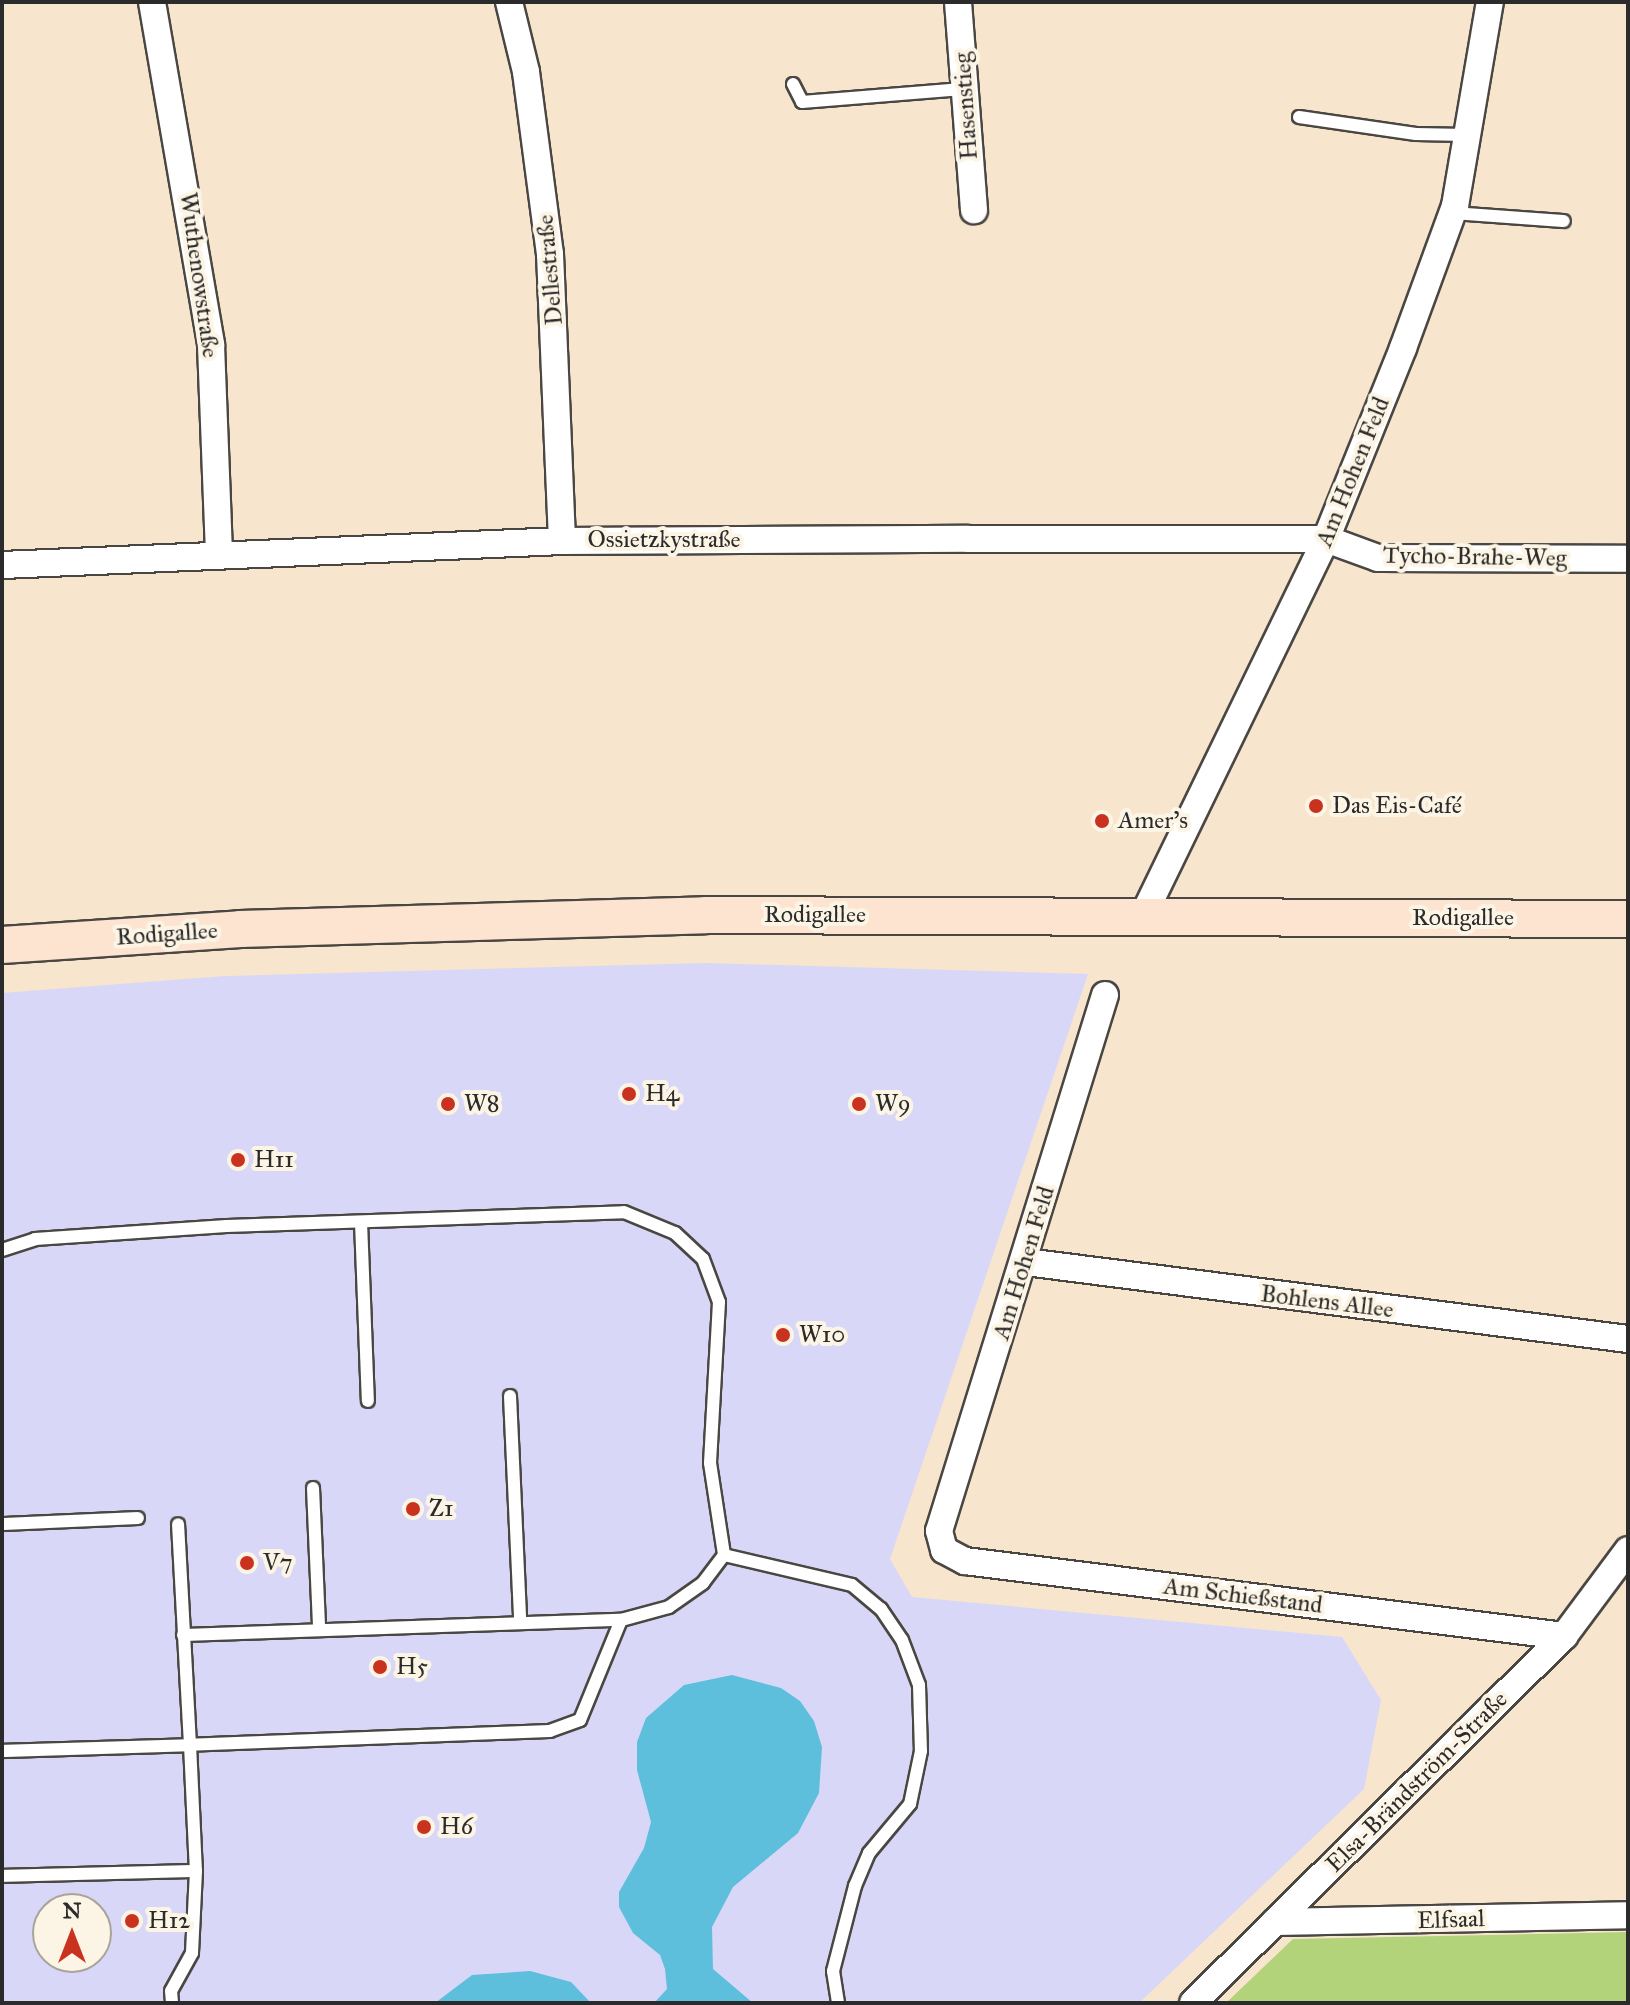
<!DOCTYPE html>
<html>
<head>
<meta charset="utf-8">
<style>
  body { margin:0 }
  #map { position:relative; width:1630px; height:2005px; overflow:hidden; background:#f7e5cd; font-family:"IM FELL Great Primer",serif }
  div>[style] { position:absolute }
  .built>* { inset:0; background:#d8d7f8 }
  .green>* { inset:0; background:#b3d37a }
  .water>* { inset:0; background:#5ebfdc }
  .roads { filter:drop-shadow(2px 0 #4a4743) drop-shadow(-2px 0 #4a4743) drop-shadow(0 2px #4a4743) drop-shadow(0 -2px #4a4743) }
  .lane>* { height:12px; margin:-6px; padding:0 6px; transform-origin:6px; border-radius:6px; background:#fff }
  .street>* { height:26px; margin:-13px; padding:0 13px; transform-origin:13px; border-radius:13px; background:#fff }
  .secondary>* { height:36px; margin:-18px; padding:0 18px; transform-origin:18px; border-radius:18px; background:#fde4d1 }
  .dots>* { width:22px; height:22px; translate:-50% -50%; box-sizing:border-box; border:4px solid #fcf5e5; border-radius:50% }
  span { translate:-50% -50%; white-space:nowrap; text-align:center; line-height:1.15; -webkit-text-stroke:8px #fcf5e5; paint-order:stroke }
  .street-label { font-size:24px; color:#2b2b2b }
  .poi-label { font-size:24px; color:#2b2b2b }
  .left { translate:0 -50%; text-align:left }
  .frame { position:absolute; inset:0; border:4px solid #2b2b2b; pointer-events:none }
  .north { position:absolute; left:32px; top:1893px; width:80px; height:80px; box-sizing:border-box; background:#fcf5e5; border:2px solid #a8a49b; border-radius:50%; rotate:0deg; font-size:22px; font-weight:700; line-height:32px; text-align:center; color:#2b2b2b }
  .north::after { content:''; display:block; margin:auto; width:28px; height:36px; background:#c8321e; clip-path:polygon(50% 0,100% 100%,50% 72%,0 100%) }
</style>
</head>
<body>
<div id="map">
  <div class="built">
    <div style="clip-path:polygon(evenodd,706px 963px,1088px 974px,890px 1559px,912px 1597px,1342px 1637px,1381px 1700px,1364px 1789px,1139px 2003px,2px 2003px,2px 993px,225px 976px,706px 963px,48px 1909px,96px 1909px,96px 1957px,48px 1957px,48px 1909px)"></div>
  </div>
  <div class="green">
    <div style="clip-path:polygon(1628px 1932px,1628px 2003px,1226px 2003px,1293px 1939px)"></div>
  </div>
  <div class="water">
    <div style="clip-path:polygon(732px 1675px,781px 1688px,800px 1701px,814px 1721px,822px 1747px,819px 1793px,798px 1833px,733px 1887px,712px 1927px,713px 1969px,753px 2003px,654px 2003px,667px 1989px,665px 1969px,660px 1955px,633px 1933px,619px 1907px,619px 1892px,644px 1848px,651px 1822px,637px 1770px,637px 1742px,646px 1718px,684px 1685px)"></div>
    <div style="clip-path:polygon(530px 1971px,571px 1982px,591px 2003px,435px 2003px,472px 1975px)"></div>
  </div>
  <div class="roads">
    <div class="lane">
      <div style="left:793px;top:84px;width:20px;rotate:63deg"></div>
      <div style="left:802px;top:102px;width:164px;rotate:-4.6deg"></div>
      <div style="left:1299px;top:117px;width:118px;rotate:8.3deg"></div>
      <div style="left:1416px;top:134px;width:51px;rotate:1.1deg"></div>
      <div style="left:1452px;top:213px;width:112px;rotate:4.1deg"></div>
      <div style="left:361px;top:1222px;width:179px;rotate:87.8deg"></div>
      <div style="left:2px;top:1250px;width:35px;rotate:-18deg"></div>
      <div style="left:35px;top:1239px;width:192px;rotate:-3.9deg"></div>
      <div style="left:227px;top:1226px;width:397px;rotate:-2deg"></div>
      <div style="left:624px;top:1212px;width:55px;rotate:22.4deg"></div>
      <div style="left:675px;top:1233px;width:38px;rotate:43deg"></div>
      <div style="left:703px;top:1259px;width:46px;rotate:69.6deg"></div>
      <div style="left:719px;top:1302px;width:161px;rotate:93.2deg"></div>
      <div style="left:710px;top:1463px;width:93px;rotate:81.3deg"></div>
      <div style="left:724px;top:1555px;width:35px;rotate:127deg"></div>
      <div style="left:703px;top:1583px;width:42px;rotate:144.8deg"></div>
      <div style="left:669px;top:1607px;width:50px;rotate:164.8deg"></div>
      <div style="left:621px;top:1620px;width:108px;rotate:112.3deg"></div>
      <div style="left:580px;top:1720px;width:32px;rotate:160deg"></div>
      <div style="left:550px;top:1731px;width:360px;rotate:177.8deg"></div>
      <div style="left:190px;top:1745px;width:126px;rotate:87.3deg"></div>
      <div style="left:196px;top:1871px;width:82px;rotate:92.8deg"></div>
      <div style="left:192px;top:1953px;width:43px;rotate:118.9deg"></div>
      <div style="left:171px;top:1991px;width:12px;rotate:85deg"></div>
      <div style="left:510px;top:1396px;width:224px;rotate:87.4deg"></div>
      <div style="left:313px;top:1488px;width:140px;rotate:87.5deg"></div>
      <div style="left:2px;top:1524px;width:136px;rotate:-2.5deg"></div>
      <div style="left:724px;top:1555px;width:131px;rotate:13.2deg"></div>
      <div style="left:852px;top:1585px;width:38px;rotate:40deg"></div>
      <div style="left:881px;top:1609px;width:37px;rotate:56deg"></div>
      <div style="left:902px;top:1640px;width:48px;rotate:69.3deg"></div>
      <div style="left:919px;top:1685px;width:66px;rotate:88.3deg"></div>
      <div style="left:921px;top:1751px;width:54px;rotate:101.7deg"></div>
      <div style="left:910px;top:1804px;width:64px;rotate:129.9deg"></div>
      <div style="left:869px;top:1853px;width:36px;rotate:113deg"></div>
      <div style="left:855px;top:1886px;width:88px;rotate:104.5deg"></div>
      <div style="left:833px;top:1971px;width:32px;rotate:81deg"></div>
      <div style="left:183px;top:1635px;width:438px;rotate:-2deg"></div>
      <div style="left:2px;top:1751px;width:188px;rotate:-1.8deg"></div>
      <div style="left:190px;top:1745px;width:221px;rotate:-93.1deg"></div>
      <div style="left:2px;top:1876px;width:194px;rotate:-1.5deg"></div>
    </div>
    <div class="street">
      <div style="left:152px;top:2px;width:348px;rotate:80.2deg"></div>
      <div style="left:211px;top:345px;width:207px;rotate:87.8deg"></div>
      <div style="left:509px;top:2px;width:72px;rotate:76.3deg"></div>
      <div style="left:526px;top:72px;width:184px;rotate:82.5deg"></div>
      <div style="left:550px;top:254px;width:287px;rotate:87.6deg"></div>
      <div style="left:958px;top:2px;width:209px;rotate:85.6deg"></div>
      <div style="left:2px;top:565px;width:561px;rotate:-2.45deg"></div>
      <div style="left:562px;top:541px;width:406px;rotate:-0.3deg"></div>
      <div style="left:968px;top:539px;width:358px"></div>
      <div style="left:1326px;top:539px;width:55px;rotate:20.1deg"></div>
      <div style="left:1378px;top:558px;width:250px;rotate:0.2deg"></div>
      <div style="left:1143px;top:916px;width:419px;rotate:-64.1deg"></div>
      <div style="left:1326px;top:539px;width:206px;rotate:-68deg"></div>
      <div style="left:1403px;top:348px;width:151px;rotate:-69.9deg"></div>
      <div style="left:1455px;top:206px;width:207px;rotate:-80.3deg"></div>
      <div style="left:1105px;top:995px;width:561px;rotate:107.21deg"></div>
      <div style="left:939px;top:1531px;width:20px;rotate:75deg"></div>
      <div style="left:944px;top:1550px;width:24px;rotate:28deg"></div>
      <div style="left:965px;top:1561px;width:604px;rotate:7.14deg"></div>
      <div style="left:1026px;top:1262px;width:607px;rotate:7.29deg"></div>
      <div style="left:1275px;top:1922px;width:353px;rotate:-1.1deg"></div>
      <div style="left:1193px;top:2003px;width:522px;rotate:-44.69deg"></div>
      <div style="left:1564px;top:1636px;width:107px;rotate:-53.3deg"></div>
    </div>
    <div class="secondary">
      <div style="left:2px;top:945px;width:239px;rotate:-3.8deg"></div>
      <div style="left:240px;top:929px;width:466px;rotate:-1.7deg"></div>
      <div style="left:706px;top:915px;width:922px;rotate:0.25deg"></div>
    </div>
  </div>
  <div class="dots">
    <div style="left:1316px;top:806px;background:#c8321e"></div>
    <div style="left:1102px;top:821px;background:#c8321e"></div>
    <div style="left:629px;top:1094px;background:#c8321e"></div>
    <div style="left:448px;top:1104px;background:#c8321e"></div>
    <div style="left:859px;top:1104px;background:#c8321e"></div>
    <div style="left:238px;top:1160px;background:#c8321e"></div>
    <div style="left:783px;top:1335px;background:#c8321e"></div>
    <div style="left:413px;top:1509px;background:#c8321e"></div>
    <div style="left:247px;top:1563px;background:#c8321e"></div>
    <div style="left:380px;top:1667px;background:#c8321e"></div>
    <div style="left:424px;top:1827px;background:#c8321e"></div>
    <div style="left:132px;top:1921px;background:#c8321e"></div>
  </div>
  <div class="street-label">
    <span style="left:966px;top:106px;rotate:-94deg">Hasenstieg</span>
    <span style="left:550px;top:270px;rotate:-95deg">Dellestraße</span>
    <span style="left:199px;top:275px;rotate:82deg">Wuthenowstraße</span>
    <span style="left:1353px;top:472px;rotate:-68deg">Am Hohen Feld</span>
    <span style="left:664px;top:540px">Ossietzkystraße</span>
    <span style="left:1475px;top:557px;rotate:1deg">Tycho-Brahe-Weg</span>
    <span style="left:815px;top:915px">Rodigallee</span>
    <span style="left:1463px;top:918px">Rodigallee</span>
    <span style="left:167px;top:934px;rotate:-4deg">Rodigallee</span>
    <span style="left:1024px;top:1263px;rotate:-73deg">Am Hohen Feld</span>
    <span style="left:1327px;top:1302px;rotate:7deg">Bohlens Allee</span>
    <span style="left:1243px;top:1596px;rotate:7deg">Am Schießstand</span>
    <span style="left:1417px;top:1782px;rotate:-45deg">Elsa-Brändström-Straße</span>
    <span style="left:1451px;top:1920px;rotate:-2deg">Elfsaal</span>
  </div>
  <div class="poi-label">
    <span class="left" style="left:1332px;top:806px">Das Eis-Café</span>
    <span class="left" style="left:1118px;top:821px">Amer's</span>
    <span class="left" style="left:645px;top:1094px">H4</span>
    <span class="left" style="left:464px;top:1104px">W8</span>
    <span class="left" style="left:875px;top:1104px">W9</span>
    <span class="left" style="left:254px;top:1160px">H11</span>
    <span class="left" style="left:799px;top:1335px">W10</span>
    <span class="left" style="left:429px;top:1509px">Z1</span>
    <span class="left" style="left:263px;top:1563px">V7</span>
    <span class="left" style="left:396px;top:1667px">H5</span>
    <span class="left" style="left:440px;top:1827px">H6</span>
    <span class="left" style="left:148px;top:1921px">H12</span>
  </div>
  <div class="frame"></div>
  <div class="north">N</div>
</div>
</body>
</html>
